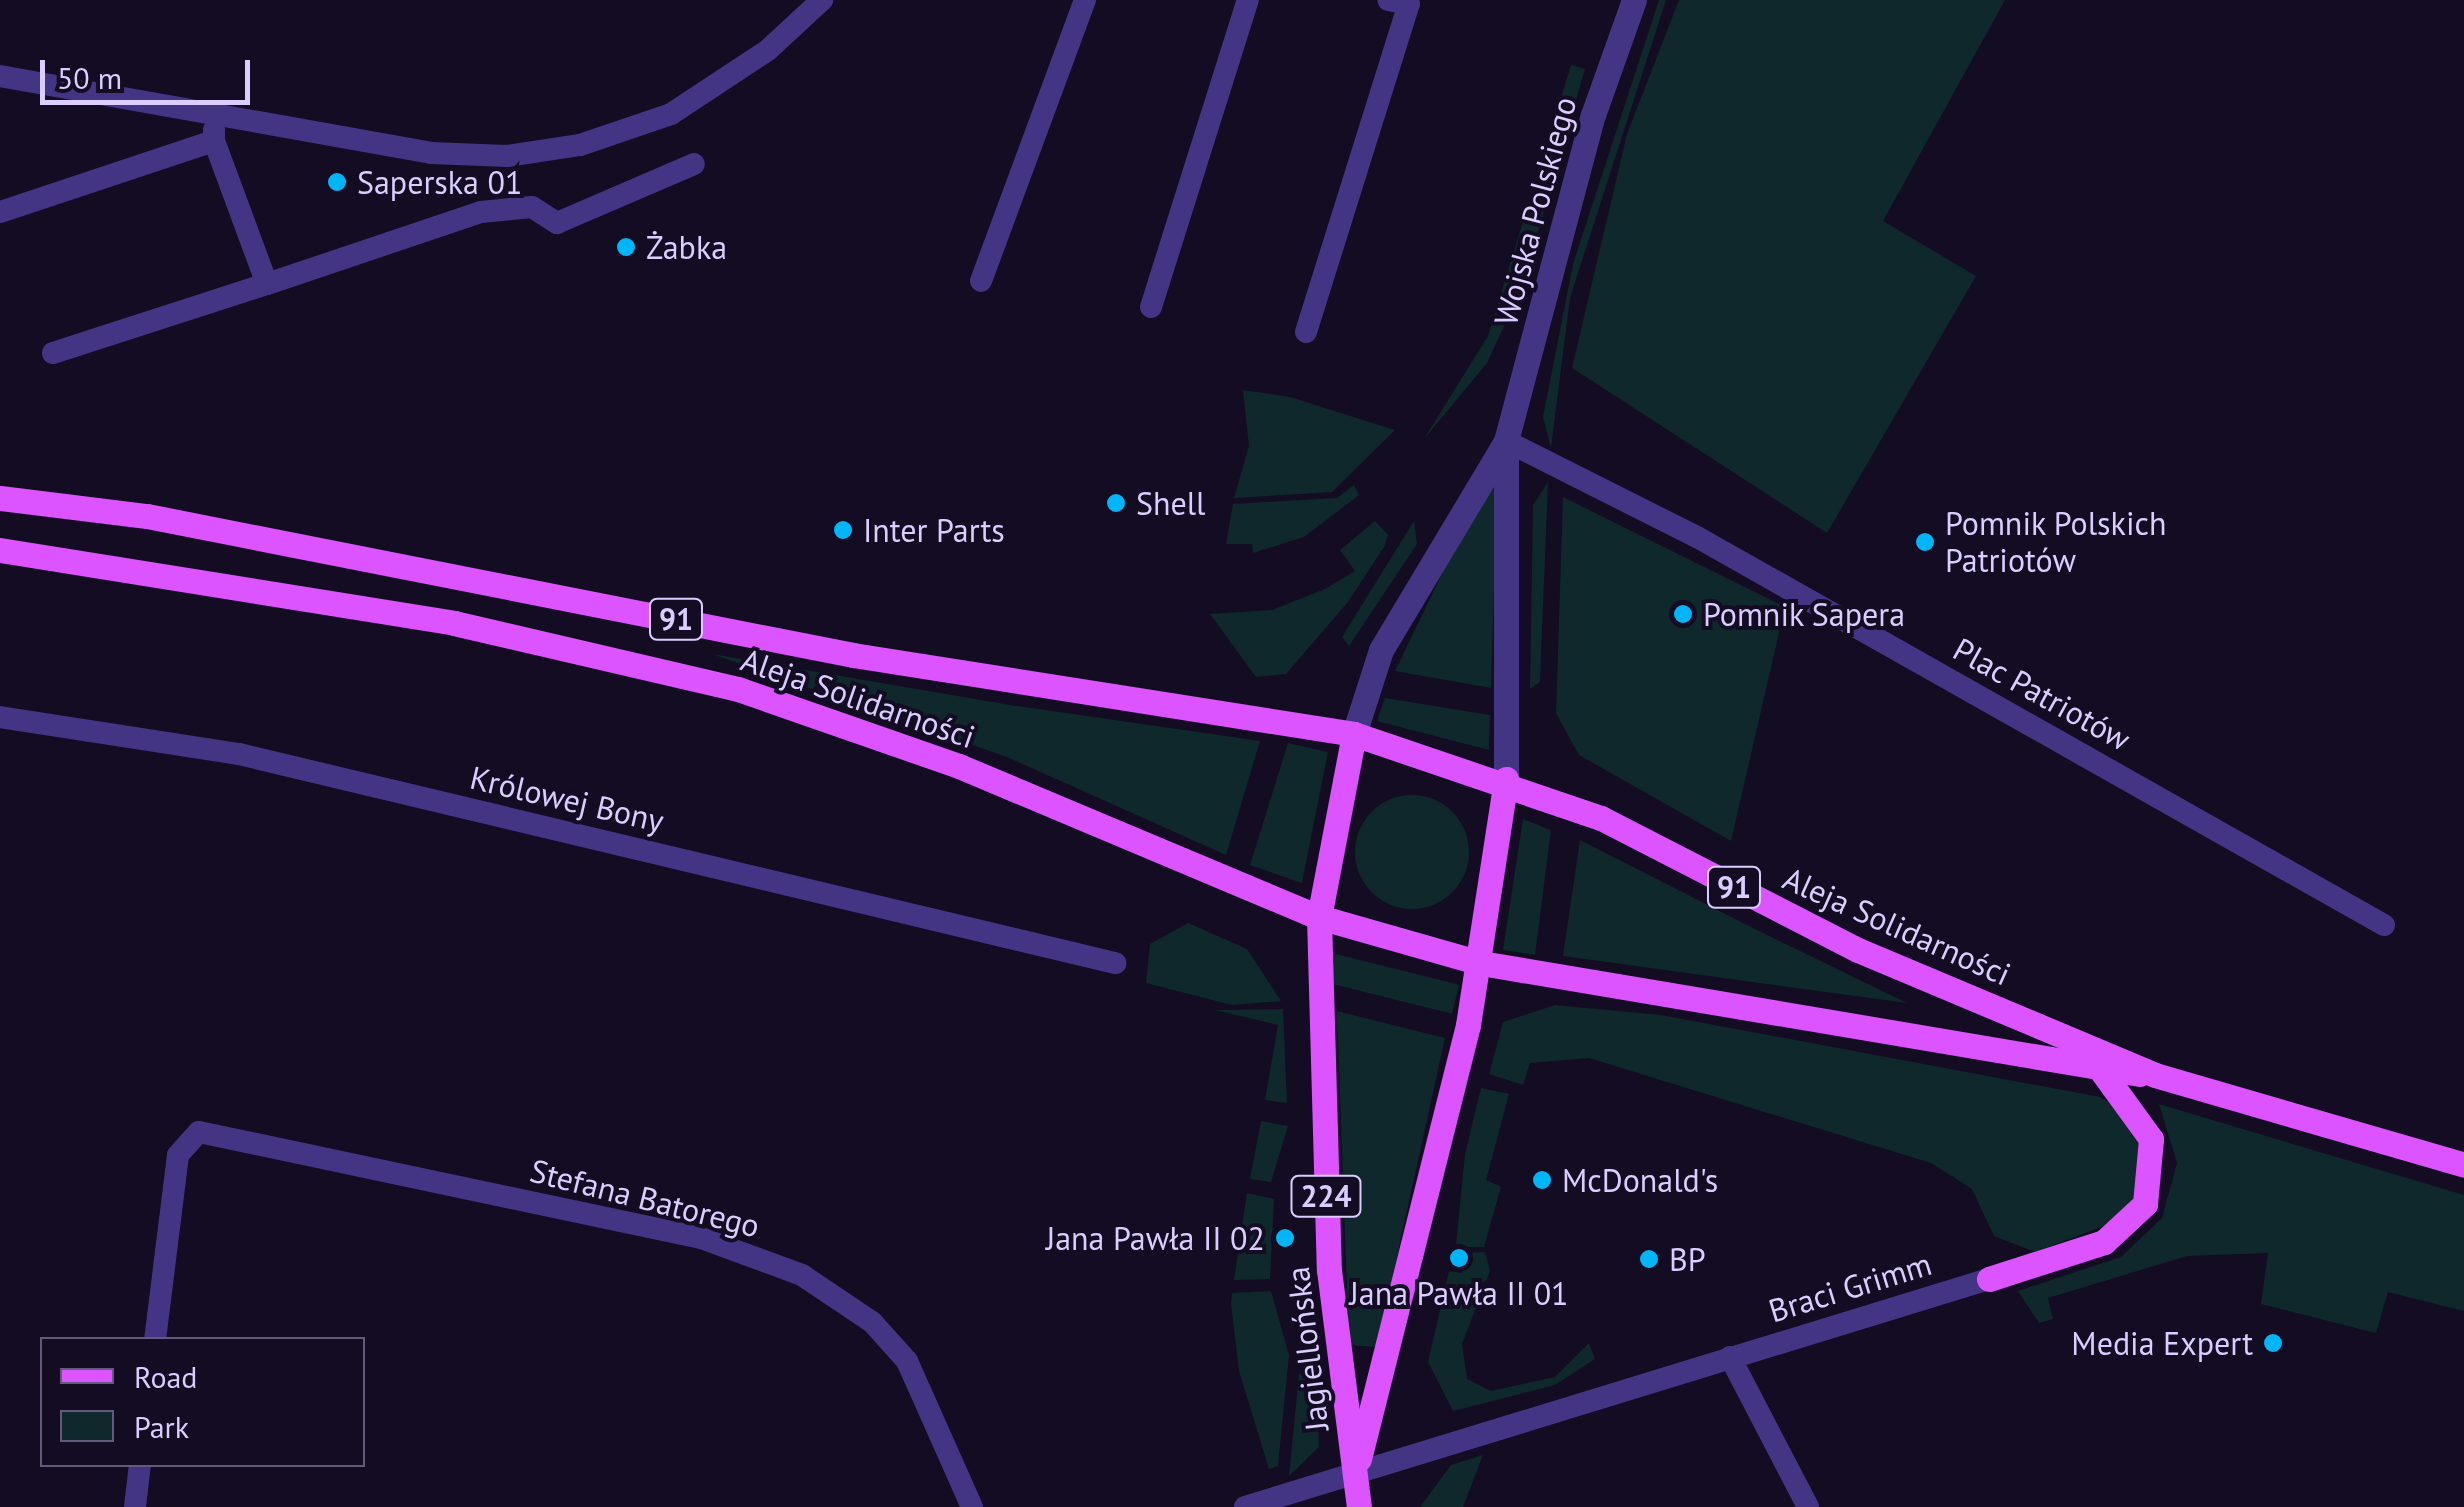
<!DOCTYPE html>
<html>
<head>
<meta charset="utf-8">
<style>
  body { margin:0 }
  #map { position:relative; width:2464px; height:1507px; overflow:hidden; background:#130c22; font-family:"PT Sans",sans-serif }
  div>[style] { position:absolute }
  .green>* { inset:0; background:#0f282c; transform-origin:0 0 }
  .round { border-radius:50% }
  .minor>* { height:22px; margin:-11px; padding:0 11px; transform-origin:11px; border-radius:11px; background:#443484 }
  .tertiary>* { height:25px; margin:-12.5px; padding:0 12.5px; transform-origin:12.5px; border-radius:12.5px; background:#443484 }
  .primary>* { height:25px; margin:-12.5px; padding:0 12.5px; transform-origin:12.5px; border-radius:12.5px; background:#dc54ff }
  .dots>* { width:28px; height:28px; translate:-50% -50%; box-sizing:border-box; border:5px solid #130c22; border-radius:50% }
  span { translate:-50% -50%; white-space:nowrap; text-align:center; line-height:1.15; -webkit-text-stroke:8px #130c22; paint-order:stroke }
  .shield-label span { padding:2px 8px; background:#130c22; border:2px solid; border-radius:8px; -webkit-text-stroke-width:0 }
  .shield-label { font-size:30px; color:#dbcdff; font-weight:700 }
  .poi-label { font-size:32px; color:#dbcdff }
  .left { translate:0 -50%; text-align:left }
  .right { translate:-100% -50%; text-align:right }
  .street-label { font-size:32px; color:#dbcdff }
  .legend { position:absolute; left:40px; top:1337px; width:325px; height:130px; box-sizing:border-box; background:#130c22; border:2px solid #63597a; margin:0; padding:12px 18px; list-style:none; font-size:30px; color:#dbcdff }
  .legend li { display:flex; align-items:center; gap:20px; height:50px }
  .legend b { width:50px; border:2px solid #63597a }
  .scale { position:absolute; left:40px; top:60px; width:210px; height:45px; box-sizing:border-box; border:5px solid #dbcdff; border-top:0; padding-left:12px; font-size:30px; line-height:35px; white-space:nowrap; color:#dbcdff; -webkit-text-stroke:8px #130c22; paint-order:stroke }
</style>
</head>
<body>
<div id="map">
  <div class="green">
    <div style="clip-path:polygon(1659px 0,1666px 0,1570px 298px,1551px 448px,1543px 417px,1573px 264px)"></div>
    <div style="clip-path:polygon(1679px 0,2005px 0,1883px 221px,1976px 276px,1827px 533px,1572px 368px,1627px 134px)"></div>
    <div style="clip-path:polygon(1571px 65px,1585px 69px,1522px 287px,1487px 363px,1424px 439px,1488px 336px)"></div>
    <div style="clip-path:polygon(1243px 390px,1290px 397px,1395px 430px,1332px 492px,1234px 498px,1249px 446px)"></div>
    <div style="clip-path:polygon(1487px 481px,1497px 486px,1491px 688px,1395px 671px)"></div>
    <div style="clip-path:polygon(1548px 482px,1540px 682px,1530px 689px,1533px 505px)"></div>
    <div style="clip-path:polygon(1354px 485px,1359px 495px,1304px 537px,1253px 553px,1252px 544px,1226px 544px,1233px 504px,1337px 498px)"></div>
    <div style="clip-path:polygon(1563px 497px,1785px 607px,1731px 841px,1579px 755px,1556px 713px)"></div>
    <div style="clip-path:polygon(1375px 521px,1388px 535px,1384px 547px,1348px 602px,1286px 674px,1256px 677px,1210px 614px,1272px 610px,1325px 589px,1355px 571px,1340px 550px)"></div>
    <div style="clip-path:polygon(1414px 521px,1417px 544px,1349px 646px,1342px 637px)"></div>
    <div style="clip-path:polygon(712px 654px,1010px 705px,1260px 741px,1226px 855px,1007px 757px)"></div>
    <div style="clip-path:polygon(1385px 698px,1490px 715px,1489px 750px,1377px 721px)"></div>
    <div style="clip-path:polygon(1288px 743px,1328px 752px,1302px 883px,1250px 865px)"></div>
    <div class="round" style="left:1355px;top:795px;width:114px;height:114px"></div>
    <div style="clip-path:polygon(1523px 819px,1551px 830px,1535px 955px,1503px 950px)"></div>
    <div style="clip-path:polygon(1580px 840px,1753px 928px,1907px 1003px,1563px 956px)"></div>
    <div style="clip-path:polygon(1188px 923px,1247px 949px,1281px 1001px,1232px 1005px,1146px 983px,1150px 944px)"></div>
    <div style="left:1336px;top:954px;width:127px;height:30px;rotate:14deg"></div>
    <div style="clip-path:polygon(1555px 1005px,1661px 1015px,2100px 1097px,2119px 1108px,2140px 1146px,2137px 1193px,2117px 1221px,2035px 1252px,1994px 1236px,1972px 1189px,1931px 1163px,1589px 1058px,1530px 1063px,1523px 1085px,1489px 1074px,1503px 1022px)"></div>
    <div style="clip-path:polygon(1283px 1009px,1287px 1103px,1265px 1100px,1278px 1025px,1215px 1010px)"></div>
    <div style="clip-path:polygon(1337px 1011px,1445px 1038px,1377px 1347px,1349px 1345px)"></div>
    <div style="clip-path:polygon(1481px 1088px,1509px 1094px,1486px 1180px,1501px 1187px,1484px 1247px,1464px 1247px,1456px 1245px,1465px 1154px)"></div>
    <div style="clip-path:polygon(2159px 1104px,2464px 1195px,2464px 1311px,2388px 1292px,2376px 1333px,2261px 1304px,2268px 1253px,2187px 1256px,2048px 1298px,2053px 1319px,2039px 1323px,2018px 1291px,2121px 1257px,2162px 1218px,2177px 1163px)"></div>
    <div style="clip-path:polygon(1261px 1121px,1288px 1126px,1271px 1182px,1250px 1179px)"></div>
    <div style="clip-path:polygon(1247px 1193px,1274px 1199px,1270px 1279px,1234px 1280px)"></div>
    <div style="clip-path:polygon(1485px 1252px,1490px 1271px,1462px 1344px,1467px 1379px,1491px 1391px,1555px 1377px,1589px 1343px,1595px 1359px,1555px 1385px,1453px 1411px,1428px 1362px,1449px 1271px,1462px 1273px,1466px 1253px)"></div>
    <div style="clip-path:polygon(1271px 1291px,1289px 1355px,1278px 1466px,1269px 1469px,1239px 1371px,1231px 1304px,1232px 1293px)"></div>
    <div style="clip-path:polygon(1299px 1374px,1316px 1377px,1319px 1447px,1289px 1476px)"></div>
    <div style="clip-path:polygon(1483px 1455px,1463px 1507px,1420px 1507px,1451px 1465px)"></div>
  </div>
  <div class="minor">
    <div style="left:0;top:76px;width:438px;rotate:10.1deg"></div>
    <div style="left:431px;top:153px;width:76px;rotate:2.3deg"></div>
    <div style="left:507px;top:156px;width:74px;rotate:-8.6deg"></div>
    <div style="left:580px;top:145px;width:96px;rotate:-18.8deg"></div>
    <div style="left:671px;top:114px;width:116px;rotate:-33.4deg"></div>
    <div style="left:768px;top:50px;width:74px;rotate:-42.8deg"></div>
    <div style="left:0;top:212px;width:225px;rotate:-18.4deg"></div>
    <div style="left:214px;top:141px;width:11px;rotate:-90deg"></div>
    <div style="left:981px;top:281px;width:300px;rotate:-69.7deg"></div>
    <div style="left:267px;top:284px;width:226px;rotate:-18.6deg"></div>
    <div style="left:481px;top:212px;width:51px;rotate:-5.6deg"></div>
    <div style="left:532px;top:207px;width:30px;rotate:33deg"></div>
    <div style="left:557px;top:223px;width:149px;rotate:-23.3deg"></div>
    <div style="left:1151px;top:307px;width:322px;rotate:-72.5deg"></div>
    <div style="left:1306px;top:332px;width:344px;rotate:-72.6deg"></div>
    <div style="left:1409px;top:4px;width:21px;rotate:-169deg"></div>
    <div style="left:53px;top:353px;width:225px;rotate:-17.9deg"></div>
    <div style="left:267px;top:284px;width:153px;rotate:-110.3deg"></div>
    <div style="left:1506px;top:441px;width:214px;rotate:26.7deg"></div>
    <div style="left:1697px;top:537px;width:789px;rotate:29.46deg"></div>
    <div style="left:0;top:717px;width:242px;rotate:8.8deg"></div>
    <div style="left:239px;top:754px;width:901px;rotate:13.42deg"></div>
    <div style="left:155px;top:1340px;width:186px;rotate:-82.9deg"></div>
    <div style="left:178px;top:1155px;width:31px;rotate:-48deg"></div>
    <div style="left:199px;top:1132px;width:513px;rotate:11.92deg"></div>
    <div style="left:701px;top:1238px;width:108px;rotate:20.1deg"></div>
    <div style="left:802px;top:1275px;width:84px;rotate:33.9deg"></div>
    <div style="left:872px;top:1322px;width:52px;rotate:48.1deg"></div>
    <div style="left:907px;top:1361px;width:160px;rotate:66deg"></div>
    <div style="left:1730px;top:1357px;width:169px;rotate:62.5deg"></div>
    <div style="left:135px;top:1507px;width:43px;rotate:-83.4deg"></div>
    <div style="left:1245px;top:1507px;width:778px;rotate:-17.04deg"></div>
  </div>
  <div class="tertiary">
    <div style="left:1506px;top:441px;width:338px;rotate:90deg"></div>
    <div style="left:1354px;top:734px;width:88px;rotate:-72.2deg"></div>
    <div style="left:1381px;top:650px;width:244px;rotate:-59.1deg"></div>
    <div style="left:1506px;top:441px;width:337px;rotate:-75.1deg"></div>
    <div style="left:1593px;top:115px;width:122px;rotate:-70.4deg"></div>
  </div>
  <div class="primary">
    <div style="left:0;top:498px;width:148px;rotate:7deg"></div>
    <div style="left:147px;top:516px;width:720px;rotate:11.14deg"></div>
    <div style="left:853px;top:655px;width:507px;rotate:8.96deg"></div>
    <div style="left:1354px;top:734px;width:261px;rotate:18.8deg"></div>
    <div style="left:1601px;top:818px;width:289px;rotate:27.2deg"></div>
    <div style="left:1858px;top:950px;width:322px;rotate:22.8deg"></div>
    <div style="left:2155px;top:1075px;width:322px;rotate:16.2deg"></div>
    <div style="left:0;top:550px;width:460px;rotate:9.1deg"></div>
    <div style="left:454px;top:623px;width:292px;rotate:13.1deg"></div>
    <div style="left:738px;top:689px;width:234px;rotate:19.2deg"></div>
    <div style="left:959px;top:766px;width:390px;rotate:22.8deg"></div>
    <div style="left:1319px;top:917px;width:168px;rotate:15.9deg"></div>
    <div style="left:1481px;top:963px;width:668px;rotate:9.56deg"></div>
    <div style="left:1354px;top:734px;width:186px;rotate:100.8deg"></div>
    <div style="left:1319px;top:917px;width:353px;rotate:88.4deg"></div>
    <div style="left:1329px;top:1270px;width:239px;rotate:82.8deg"></div>
    <div style="left:1989px;top:1279px;width:121px;rotate:-17.8deg"></div>
    <div style="left:2104px;top:1242px;width:56px;rotate:-42.8deg"></div>
    <div style="left:2145px;top:1204px;width:65px;rotate:-84.7deg"></div>
    <div style="left:2151px;top:1139px;width:82px;rotate:-126deg"></div>
    <div style="left:1359px;top:1459px;width:447px;rotate:-75.9deg"></div>
    <div style="left:1468px;top:1025px;width:249px;rotate:-81.2deg"></div>
  </div>
  <div class="dots">
    <div style="left:337px;top:182px;background:#00b6f8"></div>
    <div style="left:626px;top:247px;background:#00b6f8"></div>
    <div style="left:1116px;top:503px;background:#00b6f8"></div>
    <div style="left:843px;top:530px;background:#00b6f8"></div>
    <div style="left:1925px;top:542px;background:#00b6f8"></div>
    <div style="left:1683px;top:614px;background:#00b6f8"></div>
    <div style="left:1542px;top:1180px;background:#00b6f8"></div>
    <div style="left:1285px;top:1238px;background:#00b6f8"></div>
    <div style="left:1459px;top:1258px;background:#00b6f8"></div>
    <div style="left:1649px;top:1259px;background:#00b6f8"></div>
    <div style="left:2273px;top:1343px;background:#00b6f8"></div>
  </div>
  <div class="shield-label">
    <span style="left:676px;top:619px">91</span>
    <span style="left:1734px;top:887px">91</span>
    <span style="left:1326px;top:1196px">224</span>
  </div>
  <div class="poi-label">
    <span class="left" style="left:357px;top:182px">Saperska 01</span>
    <span class="left" style="left:646px;top:247px">Żabka</span>
    <span class="left" style="left:1136px;top:503px">Shell</span>
    <span class="left" style="left:1945px;top:542px">Pomnik Polskich<br>Patriotów</span>
    <span class="left" style="left:863px;top:530px">Inter Parts</span>
    <span class="left" style="left:1703px;top:614px">Pomnik Sapera</span>
    <span class="left" style="left:1562px;top:1180px">McDonald's</span>
    <span class="right" style="left:1265px;top:1238px">Jana Pawła II 02</span>
    <span class="left" style="left:1669px;top:1259px">BP</span>
    <span style="left:1459px;top:1293px">Jana Pawła II 01</span>
    <span class="right" style="left:2253px;top:1343px">Media Expert</span>
  </div>
  <div class="street-label">
    <span style="left:1535px;top:211px;rotate:-75deg">Wojska Polskiego</span>
    <span style="left:2042px;top:694px;rotate:29deg">Plac Patriotów</span>
    <span style="left:858px;top:698px;rotate:19deg">Aleja Solidarności</span>
    <span style="left:567px;top:799px;rotate:13deg">Królowej Bony</span>
    <span style="left:1897px;top:926px;rotate:24deg">Aleja Solidarności</span>
    <span style="left:645px;top:1198px;rotate:14deg">Stefana Batorego</span>
    <span style="left:1850px;top:1287px;rotate:-17deg">Braci Grimm</span>
    <span style="left:1307px;top:1349px;rotate:-97deg">Jagiellońska</span>
  </div>
  <ul class="legend">
  <li><b style="height:12px;background:#dc54ff"></b>Road</li>
  <li><b style="height:28px;background:#0f282c"></b>Park</li>
  </ul>
  <div class="scale">50 m</div>
</div>
</body>
</html>
